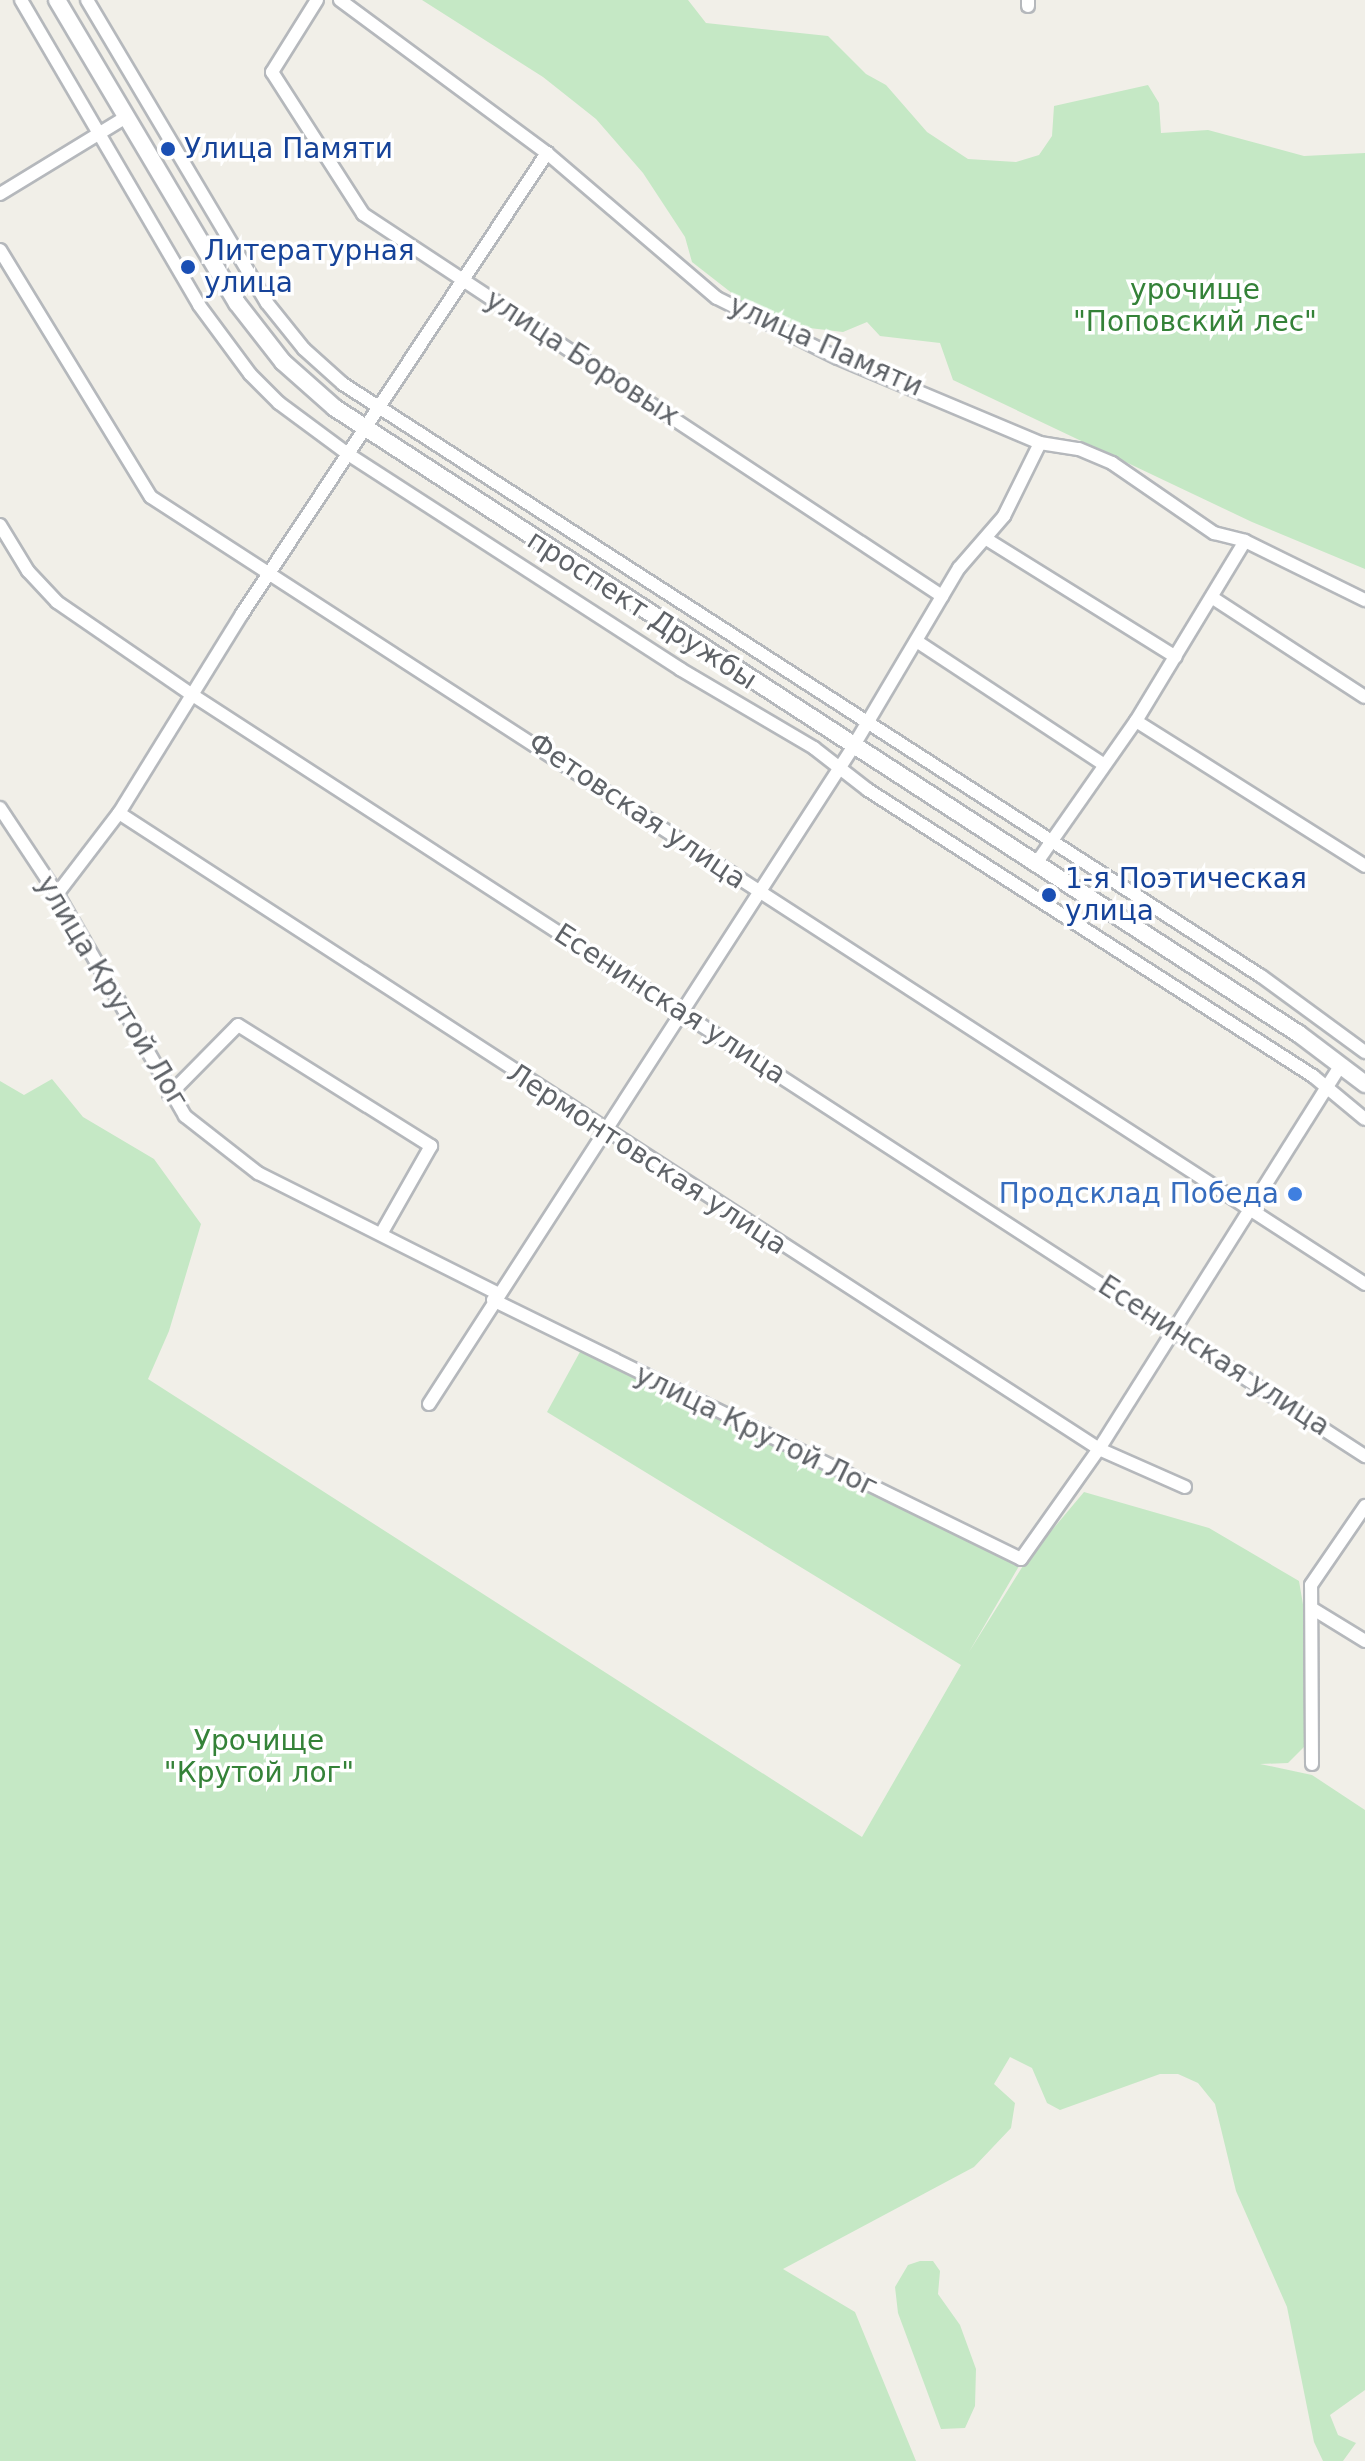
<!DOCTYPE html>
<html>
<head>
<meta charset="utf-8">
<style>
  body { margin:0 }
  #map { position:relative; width:1365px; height:2461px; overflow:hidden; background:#f1efe8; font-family:"DejaVu Sans",sans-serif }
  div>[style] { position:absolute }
  .green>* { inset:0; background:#c5e8c5 }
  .roads { filter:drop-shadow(2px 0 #b5b8bc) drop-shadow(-2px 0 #b5b8bc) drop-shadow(0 2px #b5b8bc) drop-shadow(0 -2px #b5b8bc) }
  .street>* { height:12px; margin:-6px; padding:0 6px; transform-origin:6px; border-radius:6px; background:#fff }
  .secondary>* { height:16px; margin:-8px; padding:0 8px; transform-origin:8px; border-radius:8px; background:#fff }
  .dots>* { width:22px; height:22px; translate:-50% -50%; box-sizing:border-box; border:4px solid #fff; border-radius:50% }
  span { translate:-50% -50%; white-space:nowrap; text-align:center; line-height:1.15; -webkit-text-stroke:7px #fff; paint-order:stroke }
  .transit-label { font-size:28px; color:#164399 }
  .left { translate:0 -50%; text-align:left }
  .park-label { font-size:28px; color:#348238 }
  .street-label { font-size:28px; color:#5f6368 }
  .shop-label { font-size:28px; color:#366cbe }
  .right { translate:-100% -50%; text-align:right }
</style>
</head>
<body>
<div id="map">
  <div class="green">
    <div style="clip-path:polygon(422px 0,688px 0,706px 23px,828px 36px,866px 74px,886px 85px,927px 132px,968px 159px,1016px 162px,1039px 155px,1052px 136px,1054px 106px,1148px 85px,1159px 103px,1161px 133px,1208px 130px,1304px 156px,1365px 153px,1365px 569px,1252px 522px,953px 380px,940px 343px,880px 336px,867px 322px,843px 332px,801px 327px,742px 301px,692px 262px,685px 237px,643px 173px,596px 119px,543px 77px)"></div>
    <div style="clip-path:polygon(52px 1079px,83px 1117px,154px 1159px,201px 1224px,169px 1331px,148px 1379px,862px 1837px,961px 1665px,547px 1412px,581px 1350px,1022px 1561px,969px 1652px,1026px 1561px,1084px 1492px,1209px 1528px,1299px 1581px,1306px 1622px,1304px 1747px,1288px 1763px,1260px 1764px,1312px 1775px,1365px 1810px,1365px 2390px,1330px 2415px,1338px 2435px,1356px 2443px,1343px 2461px,1323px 2461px,1314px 2442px,1287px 2307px,1236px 2191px,1215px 2104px,1198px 2083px,1178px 2074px,1160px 2074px,1060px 2110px,1047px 2103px,1032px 2068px,1010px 2057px,994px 2084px,1015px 2103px,1011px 2128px,974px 2167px,783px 2269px,855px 2312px,916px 2461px,0 2461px,0 1081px,24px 1095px)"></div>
    <div style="clip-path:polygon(920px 2261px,933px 2261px,940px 2271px,938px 2294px,960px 2325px,976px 2369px,975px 2406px,965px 2428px,941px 2429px,898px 2313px,895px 2287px,908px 2265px)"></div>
  </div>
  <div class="roads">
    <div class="street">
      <div style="left:21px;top:0;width:353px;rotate:59.7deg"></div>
      <div style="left:199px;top:305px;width:86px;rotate:53.5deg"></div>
      <div style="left:250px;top:374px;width:41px;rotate:45deg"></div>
      <div style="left:279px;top:403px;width:86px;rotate:36.5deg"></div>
      <div style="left:348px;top:454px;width:396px;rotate:32.9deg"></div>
      <div style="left:680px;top:669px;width:156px;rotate:30.5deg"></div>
      <div style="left:814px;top:748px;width:68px;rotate:37.9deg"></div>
      <div style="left:868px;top:790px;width:529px;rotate:32.73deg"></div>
      <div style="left:1313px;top:1076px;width:67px;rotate:39.6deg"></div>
      <div style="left:87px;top:0;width:352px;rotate:59.3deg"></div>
      <div style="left:267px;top:303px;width:59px;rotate:51.2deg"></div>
      <div style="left:304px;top:349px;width:52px;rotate:41.9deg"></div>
      <div style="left:343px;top:384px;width:1092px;rotate:32.82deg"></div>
      <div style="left:1261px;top:976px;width:129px;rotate:36.2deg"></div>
      <div style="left:317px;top:0;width:85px;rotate:122deg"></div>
      <div style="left:272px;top:72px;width:169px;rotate:57.3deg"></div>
      <div style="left:363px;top:214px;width:694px;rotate:33.42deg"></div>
      <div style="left:340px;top:0;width:257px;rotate:36.5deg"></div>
      <div style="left:547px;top:153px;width:223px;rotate:40.5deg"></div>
      <div style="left:717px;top:298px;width:135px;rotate:26.4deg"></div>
      <div style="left:838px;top:358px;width:219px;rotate:22.8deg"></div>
      <div style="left:1040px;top:443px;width:39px;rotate:9deg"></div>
      <div style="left:1079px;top:449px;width:36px;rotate:23deg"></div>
      <div style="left:1112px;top:463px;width:124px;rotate:34.5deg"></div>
      <div style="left:1214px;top:533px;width:32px;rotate:14deg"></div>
      <div style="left:1245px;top:541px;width:134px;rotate:26.2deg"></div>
      <div style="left:1028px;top:0;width:6px;rotate:90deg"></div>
      <div style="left:0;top:194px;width:148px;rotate:-31.4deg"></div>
      <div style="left:0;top:250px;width:289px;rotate:58.6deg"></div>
      <div style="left:151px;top:497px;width:1447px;rotate:32.95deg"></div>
      <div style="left:0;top:525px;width:54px;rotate:58.7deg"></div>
      <div style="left:28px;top:571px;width:42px;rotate:46.9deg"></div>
      <div style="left:57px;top:602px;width:163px;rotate:34.5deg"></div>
      <div style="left:191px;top:694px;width:1400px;rotate:32.99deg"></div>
      <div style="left:988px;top:540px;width:221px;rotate:31.9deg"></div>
      <div style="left:1213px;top:598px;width:181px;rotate:33.1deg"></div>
      <div style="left:918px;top:642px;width:222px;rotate:33.4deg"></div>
      <div style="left:1136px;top:721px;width:271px;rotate:32.3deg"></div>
      <div style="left:0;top:808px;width:103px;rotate:56.5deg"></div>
      <div style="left:57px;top:894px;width:256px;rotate:60deg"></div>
      <div style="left:185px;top:1116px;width:93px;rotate:38deg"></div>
      <div style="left:258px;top:1173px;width:267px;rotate:26.7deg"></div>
      <div style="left:119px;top:813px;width:1168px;rotate:32.98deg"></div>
      <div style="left:1099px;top:1449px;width:94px;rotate:23.8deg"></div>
      <div style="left:1035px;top:865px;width:176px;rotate:-55deg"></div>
      <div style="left:1136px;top:721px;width:210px;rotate:-58.8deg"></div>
      <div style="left:57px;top:894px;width:102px;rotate:-52.6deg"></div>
      <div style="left:119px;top:813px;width:234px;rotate:-58.3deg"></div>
      <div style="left:242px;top:614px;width:553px;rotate:-56.51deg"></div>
      <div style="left:169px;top:1095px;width:98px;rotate:-45.4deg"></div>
      <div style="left:238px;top:1025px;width:228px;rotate:32.1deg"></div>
      <div style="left:431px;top:1146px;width:101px;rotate:119.6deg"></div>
      <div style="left:493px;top:1300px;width:588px;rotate:26.13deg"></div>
      <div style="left:1021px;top:1559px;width:135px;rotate:-54.7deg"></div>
      <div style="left:1099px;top:1449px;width:454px;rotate:-57.8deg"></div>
      <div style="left:429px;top:1404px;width:782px;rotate:-57.16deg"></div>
      <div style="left:853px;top:747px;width:208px;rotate:-59.4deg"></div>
      <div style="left:959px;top:568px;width:69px;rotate:-49.1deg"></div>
      <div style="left:1004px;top:516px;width:81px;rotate:-63.7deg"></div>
      <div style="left:1313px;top:1609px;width:61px;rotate:31.6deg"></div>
      <div style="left:1312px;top:1764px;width:179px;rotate:-90.3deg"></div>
      <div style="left:1311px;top:1585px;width:96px;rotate:-55.6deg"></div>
    </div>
    <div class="secondary">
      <div style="left:57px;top:0;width:352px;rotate:59.3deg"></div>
      <div style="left:237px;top:303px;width:75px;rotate:52.1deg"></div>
      <div style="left:283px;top:362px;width:69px;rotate:41.5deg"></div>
      <div style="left:335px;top:408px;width:1149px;rotate:33deg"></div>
      <div style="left:1299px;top:1034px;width:83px;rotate:37.1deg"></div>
    </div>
  </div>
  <div class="dots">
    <div style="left:168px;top:149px;background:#1a4fb4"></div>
    <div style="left:188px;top:267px;background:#1a4fb4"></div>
    <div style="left:1049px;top:895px;background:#1a4fb4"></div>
    <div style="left:1295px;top:1194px;background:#3f7fe0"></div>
  </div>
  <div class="transit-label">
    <span class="left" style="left:184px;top:149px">Улица Памяти</span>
    <span class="left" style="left:204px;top:267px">Литературная<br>улица</span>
    <span class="left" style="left:1065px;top:895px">1-я Поэтическая<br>улица</span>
  </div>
  <div class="park-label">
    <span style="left:1195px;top:306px">урочище<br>"Поповский лес"</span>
    <span style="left:259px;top:1757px">Урочище<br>"Крутой лог"</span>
  </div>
  <div class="street-label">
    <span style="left:826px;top:346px;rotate:24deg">улица Памяти</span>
    <span style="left:582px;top:358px;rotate:33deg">улица Боровых</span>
    <span style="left:642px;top:610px;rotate:33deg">проспект Дружбы</span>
    <span style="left:637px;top:811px;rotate:34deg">Фетовская улица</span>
    <span style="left:112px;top:992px;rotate:59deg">улица Крутой Лог</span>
    <span style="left:670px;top:1004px;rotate:33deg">Есенинская улица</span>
    <span style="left:647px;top:1159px;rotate:33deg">Лермонтовская улица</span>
    <span style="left:1214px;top:1356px;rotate:33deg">Есенинская улица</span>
    <span style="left:756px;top:1431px;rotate:26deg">улица Крутой Лог</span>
  </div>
  <div class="shop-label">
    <span class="right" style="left:1279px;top:1194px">Продсклад Победа</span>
  </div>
</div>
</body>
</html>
